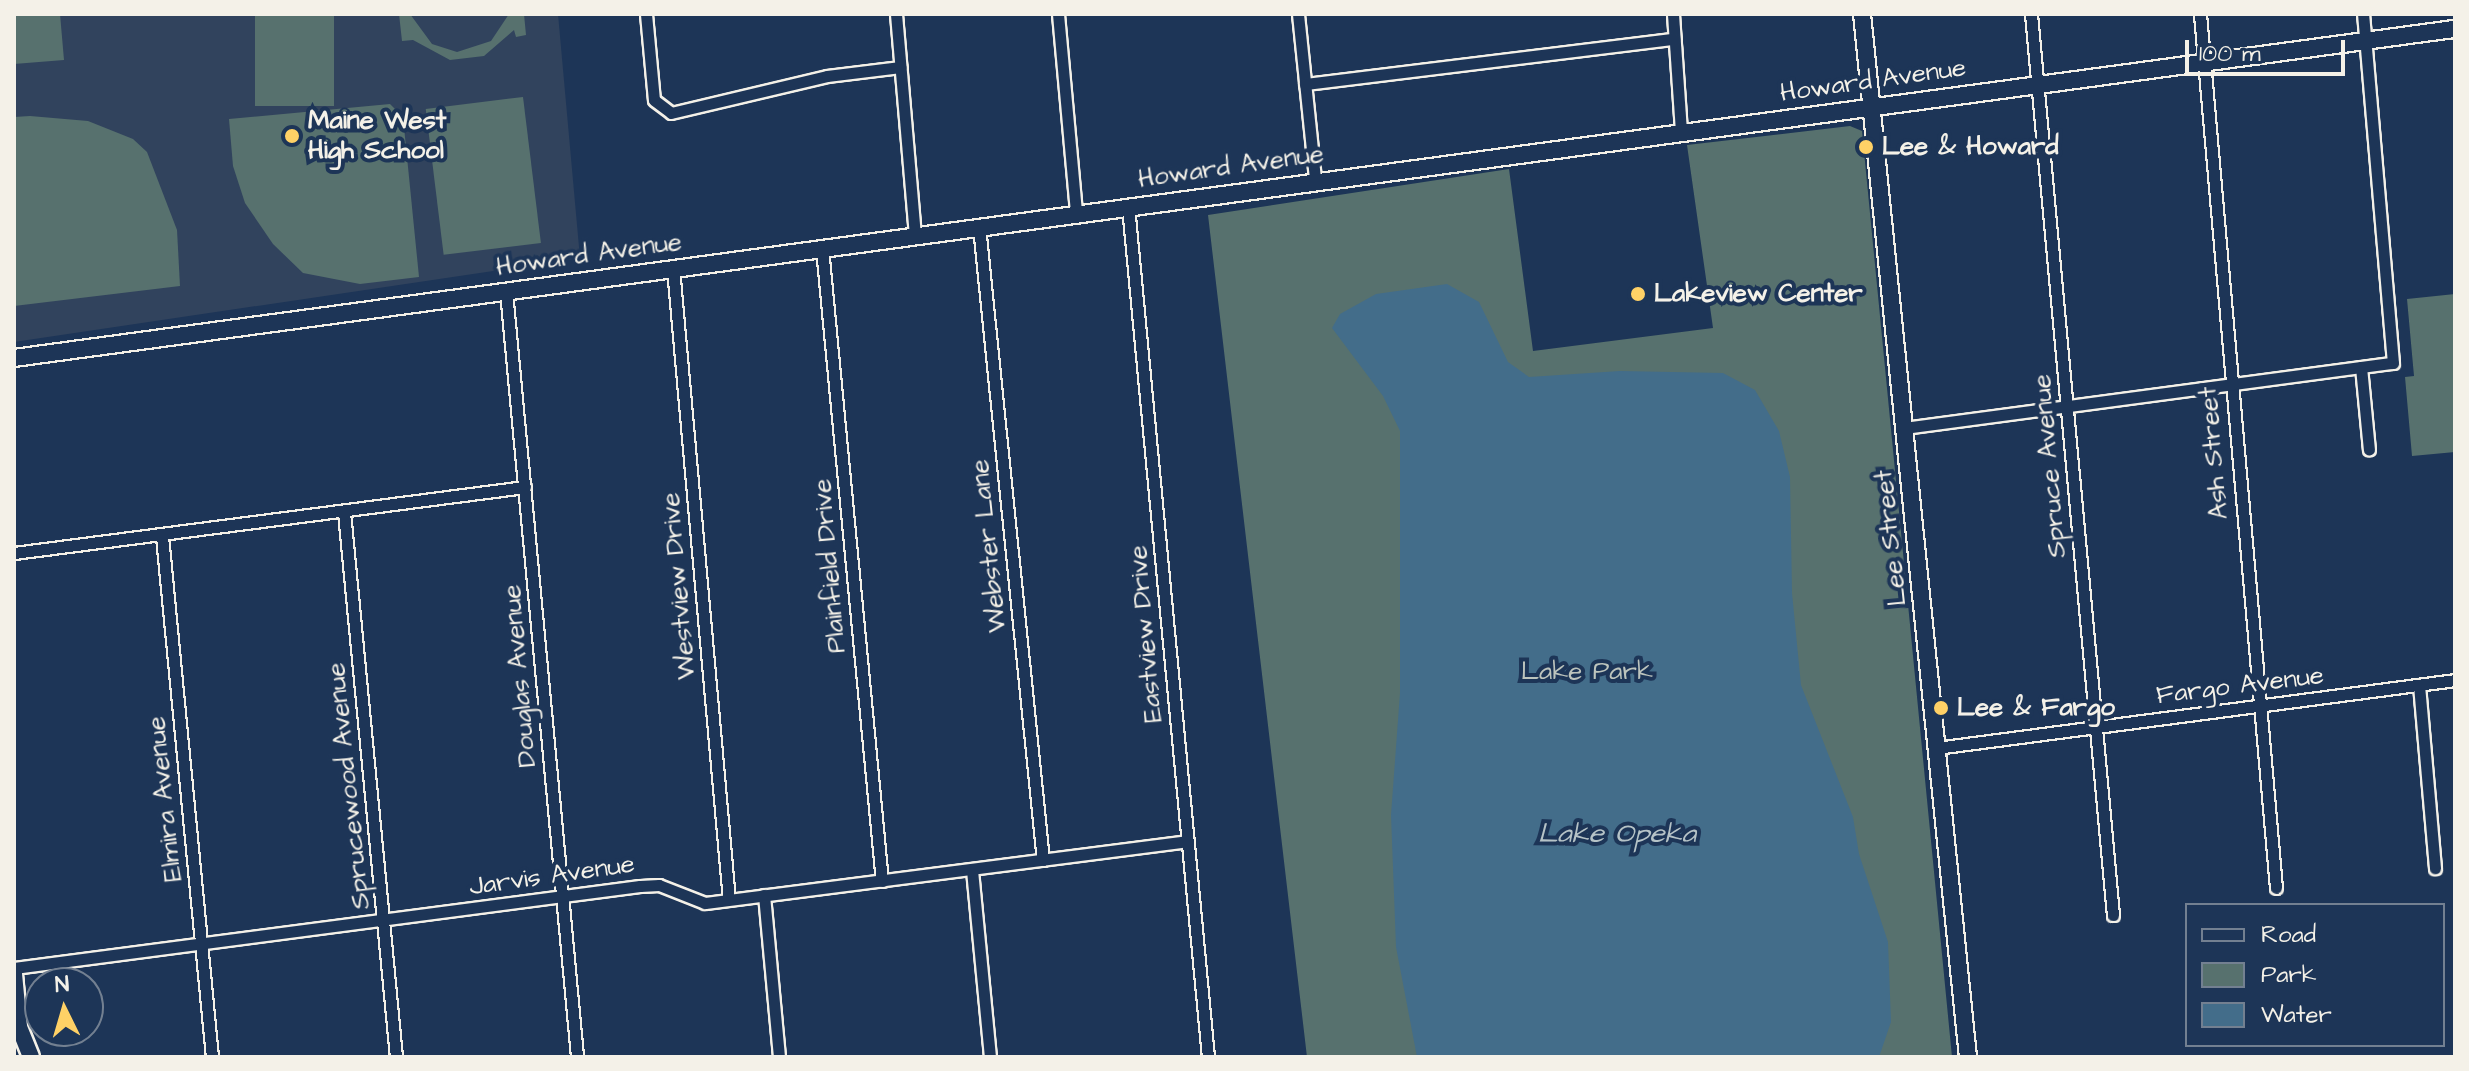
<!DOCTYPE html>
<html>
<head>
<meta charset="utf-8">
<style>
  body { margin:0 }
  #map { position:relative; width:2469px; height:1071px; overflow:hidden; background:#1d3557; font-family:"Architects Daughter",sans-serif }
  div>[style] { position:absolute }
  .built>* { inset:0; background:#31435d }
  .green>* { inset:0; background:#57716e; transform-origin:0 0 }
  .water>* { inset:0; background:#436d8a }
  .roads { filter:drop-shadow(2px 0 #f4f1e8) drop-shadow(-2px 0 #f4f1e8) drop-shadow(0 2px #f4f1e8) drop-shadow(0 -2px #f4f1e8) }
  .street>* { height:11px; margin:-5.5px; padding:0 5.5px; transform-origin:5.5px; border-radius:5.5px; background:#1d3557 }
  .secondary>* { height:16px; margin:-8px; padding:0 8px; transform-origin:8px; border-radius:8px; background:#1d3557 }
  .dots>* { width:22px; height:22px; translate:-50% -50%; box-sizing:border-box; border:4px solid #1d3557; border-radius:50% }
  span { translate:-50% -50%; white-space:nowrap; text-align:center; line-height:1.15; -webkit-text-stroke:8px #1d3557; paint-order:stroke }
  .street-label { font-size:26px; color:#f4f1e8 }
  .poi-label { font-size:26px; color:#f4f1e8; font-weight:700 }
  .left { translate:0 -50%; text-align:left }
  .park-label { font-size:26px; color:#bdc4bd }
  .water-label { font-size:28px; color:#b6c3c7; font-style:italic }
  .frame { position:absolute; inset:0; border:16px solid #f4f1e8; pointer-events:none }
  .legend { position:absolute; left:2185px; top:903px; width:260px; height:144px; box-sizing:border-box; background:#1d3557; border:2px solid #738091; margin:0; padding:10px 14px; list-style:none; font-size:24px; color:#f4f1e8 }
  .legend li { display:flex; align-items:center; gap:16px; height:40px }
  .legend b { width:40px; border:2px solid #738091 }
  .north { position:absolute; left:24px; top:967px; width:80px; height:80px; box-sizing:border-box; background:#1d3557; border:2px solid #738091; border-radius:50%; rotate:355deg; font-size:22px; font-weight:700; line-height:32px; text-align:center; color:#f4f1e8 }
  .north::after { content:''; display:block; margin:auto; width:28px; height:36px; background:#ffd166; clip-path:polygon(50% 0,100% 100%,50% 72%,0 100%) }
  .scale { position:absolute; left:2185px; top:40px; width:160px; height:36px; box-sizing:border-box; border:4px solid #f4f1e8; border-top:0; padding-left:10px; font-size:24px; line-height:28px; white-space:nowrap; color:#f4f1e8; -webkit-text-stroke:6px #1d3557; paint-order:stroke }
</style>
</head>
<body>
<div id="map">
  <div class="built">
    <div style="clip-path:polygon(14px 14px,558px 14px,580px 258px,14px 342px)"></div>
  </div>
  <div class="green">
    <div style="clip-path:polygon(14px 14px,60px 14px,64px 60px,14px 64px)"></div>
    <div style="left:255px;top:14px;width:79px;height:92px"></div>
    <div style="clip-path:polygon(399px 14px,410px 14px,432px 44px,457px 52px,491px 41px,509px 14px,524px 14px,526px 35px,516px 37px,514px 30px,484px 56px,450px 60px,413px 40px,402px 41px)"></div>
    <div style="left:523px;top:97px;width:147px;height:98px;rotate:83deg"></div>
    <div style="clip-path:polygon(390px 104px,403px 117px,419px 277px,360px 284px,303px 273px,273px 244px,245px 203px,233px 166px,229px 119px)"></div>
    <div style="clip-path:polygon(30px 116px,88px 121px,133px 139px,147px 152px,177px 230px,180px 286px,14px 306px,14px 117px)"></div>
    <div style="clip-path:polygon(1850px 126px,1862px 131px,1952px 1057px,1307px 1057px,1208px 215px,1509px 169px,1533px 351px,1713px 328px,1687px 145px)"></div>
    <div style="clip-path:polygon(2455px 294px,2455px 452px,2412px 456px,2405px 377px,2414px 376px,2407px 299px)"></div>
  </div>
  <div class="water">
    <div style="clip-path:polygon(1447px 284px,1479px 302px,1508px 362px,1529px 377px,1620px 371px,1723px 373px,1755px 390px,1779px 431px,1790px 477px,1792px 593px,1801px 685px,1853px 817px,1859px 854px,1888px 942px,1891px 1022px,1879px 1057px,1417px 1057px,1396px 947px,1391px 815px,1400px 693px,1400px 431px,1383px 396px,1332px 328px,1340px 314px,1376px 294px)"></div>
  </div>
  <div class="roads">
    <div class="street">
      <div style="left:646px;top:14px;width:86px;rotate:84.7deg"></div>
      <div style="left:654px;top:100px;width:21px;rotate:37deg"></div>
      <div style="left:671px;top:113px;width:160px;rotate:-13.3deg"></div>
      <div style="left:827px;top:76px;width:74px;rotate:-7deg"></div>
      <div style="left:896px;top:14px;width:222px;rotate:85.1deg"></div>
      <div style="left:1058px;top:14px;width:200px;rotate:84.8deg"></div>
      <div style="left:1298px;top:14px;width:166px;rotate:84.1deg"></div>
      <div style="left:1673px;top:14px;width:117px;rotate:86.1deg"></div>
      <div style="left:2031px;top:14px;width:905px;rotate:84.8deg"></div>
      <div style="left:2200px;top:14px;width:877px;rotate:85.03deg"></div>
      <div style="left:1305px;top:84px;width:372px;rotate:-7deg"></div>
      <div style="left:1128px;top:206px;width:855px;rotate:84.63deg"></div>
      <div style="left:979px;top:226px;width:637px;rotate:84.24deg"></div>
      <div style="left:822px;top:248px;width:636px;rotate:84.59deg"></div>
      <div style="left:673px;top:268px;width:634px;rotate:84.94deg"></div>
      <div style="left:506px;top:291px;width:769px;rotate:84.7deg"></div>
      <div style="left:2361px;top:367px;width:83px;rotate:84.5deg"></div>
      <div style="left:1904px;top:428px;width:493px;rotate:-7.6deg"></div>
      <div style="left:2393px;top:363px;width:350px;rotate:-94.9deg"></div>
      <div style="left:344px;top:512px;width:547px;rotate:84.55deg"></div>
      <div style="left:162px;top:536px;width:523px;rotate:84.52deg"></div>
      <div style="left:14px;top:553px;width:515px;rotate:-7.36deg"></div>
      <div style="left:2419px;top:685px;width:184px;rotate:85deg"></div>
      <div style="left:1936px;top:748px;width:523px;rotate:-7.46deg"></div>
      <div style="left:972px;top:870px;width:188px;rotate:84.5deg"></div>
      <div style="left:764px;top:895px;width:163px;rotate:84.7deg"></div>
      <div style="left:14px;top:968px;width:631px;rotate:-7.46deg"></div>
      <div style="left:640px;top:886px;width:19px;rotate:-3deg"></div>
      <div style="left:659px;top:885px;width:49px;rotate:21.4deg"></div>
      <div style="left:705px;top:903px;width:486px;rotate:-7.3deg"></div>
    </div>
    <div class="secondary">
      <div style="left:1862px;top:14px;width:1048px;rotate:84.2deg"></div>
      <div style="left:14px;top:358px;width:2463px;rotate:-7.68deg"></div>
      <div style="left:14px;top:974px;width:53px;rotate:84.6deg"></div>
      <div style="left:19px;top:1027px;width:32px;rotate:68deg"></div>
    </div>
  </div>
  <div class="dots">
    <div style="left:292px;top:136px;background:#ffd166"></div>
    <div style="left:1866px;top:147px;background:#ffd166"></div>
    <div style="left:1638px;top:294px;background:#ffd166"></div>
    <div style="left:1941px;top:708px;background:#ffd166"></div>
  </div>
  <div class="street-label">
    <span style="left:1873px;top:81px;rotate:-8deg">Howard Avenue</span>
    <span style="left:1231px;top:167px;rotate:-8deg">Howard Avenue</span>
    <span style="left:589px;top:255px;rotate:-8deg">Howard Avenue</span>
    <span style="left:2214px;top:453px;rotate:-95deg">Ash Street</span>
    <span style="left:2050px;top:466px;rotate:-95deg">Spruce Avenue</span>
    <span style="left:1891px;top:538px;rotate:-96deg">Lee Street</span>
    <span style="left:989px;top:546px;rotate:-96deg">Webster Lane</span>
    <span style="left:830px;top:566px;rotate:-95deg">Plainfield Drive</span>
    <span style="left:679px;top:586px;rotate:-95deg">Westview Drive</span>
    <span style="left:1146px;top:634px;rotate:-95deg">Eastview Drive</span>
    <span style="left:520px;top:676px;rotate:-95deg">Douglas Avenue</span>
    <span style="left:2240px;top:686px;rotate:-7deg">Fargo Avenue</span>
    <span style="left:349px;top:786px;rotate:-96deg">Sprucewood Avenue</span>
    <span style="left:165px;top:799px;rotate:-96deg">Elmira Avenue</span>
    <span style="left:552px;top:876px;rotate:-8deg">Jarvis Avenue</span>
  </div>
  <div class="poi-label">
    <span class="left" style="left:308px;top:136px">Maine West<br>High School</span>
    <span class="left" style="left:1882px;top:147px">Lee &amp; Howard</span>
    <span class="left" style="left:1654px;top:294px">Lakeview Center</span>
    <span class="left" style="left:1957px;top:708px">Lee &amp; Fargo</span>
  </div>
  <div class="park-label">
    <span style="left:1587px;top:672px">Lake Park</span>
  </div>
  <div class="water-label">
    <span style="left:1617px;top:834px">Lake Opeka</span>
  </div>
  <div class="frame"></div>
  <ul class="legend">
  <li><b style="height:10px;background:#1d3557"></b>Road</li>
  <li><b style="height:22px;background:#57716e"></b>Park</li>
  <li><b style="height:22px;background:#436d8a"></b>Water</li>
  </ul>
  <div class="north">N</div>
  <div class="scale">100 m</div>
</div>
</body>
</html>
